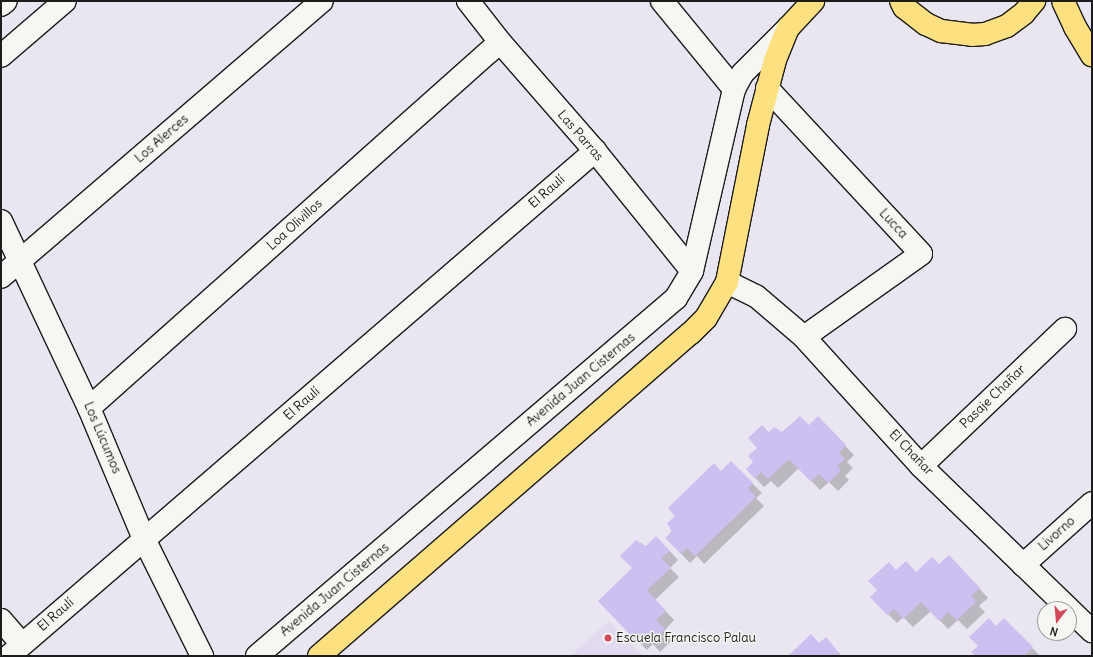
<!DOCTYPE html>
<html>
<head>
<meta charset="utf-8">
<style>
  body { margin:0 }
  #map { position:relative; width:1093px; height:657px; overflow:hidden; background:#eae6f1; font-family:Delius,sans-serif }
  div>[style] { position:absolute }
  .built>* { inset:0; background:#e1daf1 }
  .shadow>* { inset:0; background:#0003 }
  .building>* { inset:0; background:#cdbff0 }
  .roads { filter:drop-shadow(1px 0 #1c1c1c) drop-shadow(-1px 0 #1c1c1c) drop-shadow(0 1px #1c1c1c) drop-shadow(0 -1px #1c1c1c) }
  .street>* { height:22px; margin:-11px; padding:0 11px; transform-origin:11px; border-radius:11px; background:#f6f6f2 }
  .secondary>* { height:22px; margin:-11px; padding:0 11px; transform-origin:11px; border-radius:11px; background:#f6f6f2 }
  .primary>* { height:22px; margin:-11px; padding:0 11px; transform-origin:11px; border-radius:11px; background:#fde080 }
  .dots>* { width:11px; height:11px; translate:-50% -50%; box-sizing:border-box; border:2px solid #f6f6f2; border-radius:50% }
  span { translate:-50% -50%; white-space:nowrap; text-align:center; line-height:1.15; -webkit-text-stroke:3px #f6f6f2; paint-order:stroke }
  .street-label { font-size:13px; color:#1c1c1c }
  .poi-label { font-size:13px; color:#1c1c1c }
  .left { translate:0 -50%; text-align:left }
  .frame { position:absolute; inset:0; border:2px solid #1c1c1c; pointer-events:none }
  .north { position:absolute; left:1037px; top:601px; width:40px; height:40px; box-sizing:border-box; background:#f6f6f2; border:1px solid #9f9f9c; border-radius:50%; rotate:196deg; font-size:11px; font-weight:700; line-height:16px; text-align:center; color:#1c1c1c }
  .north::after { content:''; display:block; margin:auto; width:14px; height:18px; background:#d1495b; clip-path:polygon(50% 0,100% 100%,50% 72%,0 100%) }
</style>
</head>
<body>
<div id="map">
  <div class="built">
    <div style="clip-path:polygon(609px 621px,643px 656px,570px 656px)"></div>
  </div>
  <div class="shadow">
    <div style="clip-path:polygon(818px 418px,854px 455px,847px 462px,853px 468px,845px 476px,849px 480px,838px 491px,829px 482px,820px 490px,799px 468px,778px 488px,771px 481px,764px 487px,747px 469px,755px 462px,758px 448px,769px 433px,783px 433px,809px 426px)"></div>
    <div style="clip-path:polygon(731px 462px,762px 493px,756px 498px,764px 506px,704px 564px,697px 556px,690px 563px,666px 538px)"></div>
    <div style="clip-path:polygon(665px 546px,678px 560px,670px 568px,679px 577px,655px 600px,674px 620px,665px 630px,673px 639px,660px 652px,653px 644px,647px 650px,599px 601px,633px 568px,646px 547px)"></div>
    <div style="clip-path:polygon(939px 565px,958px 565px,988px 598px,979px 606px,985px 612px,967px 629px,958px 620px,948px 629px,931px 611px,913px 627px,903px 617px,897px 623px,871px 597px,897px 571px,916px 573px)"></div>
    <div style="clip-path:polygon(1004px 619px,1040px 656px,977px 656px,996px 627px)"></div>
    <div style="clip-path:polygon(820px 644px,834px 648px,842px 656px,789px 656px)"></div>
  </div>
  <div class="building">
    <div style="clip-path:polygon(800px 416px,809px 425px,818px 416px,846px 445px,839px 453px,845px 459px,837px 466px,841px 471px,828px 483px,819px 474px,811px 482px,789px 459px,768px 479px,761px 472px,755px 479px,746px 469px,753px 462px,748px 456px,757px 448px,748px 438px,762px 425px,769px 432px,774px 427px,782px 432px)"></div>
    <div style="clip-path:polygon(731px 461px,753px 483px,748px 488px,756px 497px,695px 556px,687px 548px,681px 554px,665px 538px,672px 532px,667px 523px,675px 516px,668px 508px,714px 463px,721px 471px)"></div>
    <div style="clip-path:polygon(656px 536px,670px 551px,661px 558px,671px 568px,647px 590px,666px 611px,656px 620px,665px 629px,650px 644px,643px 636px,637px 642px,598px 601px,632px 568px,620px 556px,636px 540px,646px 546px)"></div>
    <div style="clip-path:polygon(949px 555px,980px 588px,971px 596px,976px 602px,957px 620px,948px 612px,939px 621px,921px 602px,903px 619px,894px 609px,887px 615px,870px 597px,877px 590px,868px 581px,889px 562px,896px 570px,906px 561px,916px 572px,932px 557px,939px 564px)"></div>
    <div style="clip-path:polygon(989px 618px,996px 626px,1004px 618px,1033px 647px,1024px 656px,975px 656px,971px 652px,978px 646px,969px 637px)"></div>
    <div style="clip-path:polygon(811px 634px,819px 643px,826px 637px,839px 653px,835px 656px,788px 656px)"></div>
  </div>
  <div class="roads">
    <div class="street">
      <div style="left:468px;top:1px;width:52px;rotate:52deg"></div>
      <div style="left:500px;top:42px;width:145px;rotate:48.9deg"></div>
      <div style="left:595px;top:151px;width:154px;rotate:51.1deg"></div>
      <div style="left:662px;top:1px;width:114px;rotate:50.7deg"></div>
      <div style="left:1px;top:5px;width:6px;rotate:-39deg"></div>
      <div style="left:1px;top:56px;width:84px;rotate:-40.7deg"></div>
      <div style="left:767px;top:88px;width:226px;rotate:47.1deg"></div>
      <div style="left:921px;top:254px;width:143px;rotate:144.6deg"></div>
      <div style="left:1px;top:277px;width:423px;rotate:-40.7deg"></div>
      <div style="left:89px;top:408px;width:550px;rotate:-41.69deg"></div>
      <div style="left:921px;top:466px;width:199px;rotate:-43.6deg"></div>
      <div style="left:1023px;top:565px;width:93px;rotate:-41.9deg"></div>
      <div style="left:1px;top:620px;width:32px;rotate:49deg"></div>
      <div style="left:9px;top:656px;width:774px;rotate:-40.75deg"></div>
    </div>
    <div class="secondary">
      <div style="left:1px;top:221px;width:207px;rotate:64.8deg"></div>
      <div style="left:89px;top:408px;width:142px;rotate:67.2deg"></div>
      <div style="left:144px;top:539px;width:131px;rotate:63.6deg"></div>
      <div style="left:727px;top:282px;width:32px;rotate:26deg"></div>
      <div style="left:756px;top:296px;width:63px;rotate:40.5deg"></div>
      <div style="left:804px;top:337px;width:174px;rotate:47.8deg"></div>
      <div style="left:921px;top:466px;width:238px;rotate:44deg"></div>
      <div style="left:257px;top:656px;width:551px;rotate:-40.51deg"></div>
      <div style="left:676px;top:298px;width:31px;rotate:-59deg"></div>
      <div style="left:692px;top:271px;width:187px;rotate:-77deg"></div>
      <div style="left:734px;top:89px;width:18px;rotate:-61deg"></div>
      <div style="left:743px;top:73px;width:64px;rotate:-45deg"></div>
    </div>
    <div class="primary">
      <div style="left:901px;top:1px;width:7px;rotate:63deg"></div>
      <div style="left:904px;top:7px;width:28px;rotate:38deg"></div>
      <div style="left:926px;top:24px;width:17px;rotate:25deg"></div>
      <div style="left:941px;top:31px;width:31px;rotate:7deg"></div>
      <div style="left:972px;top:35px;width:13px;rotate:-4deg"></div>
      <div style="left:985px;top:34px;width:23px;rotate:-20deg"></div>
      <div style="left:1007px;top:26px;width:21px;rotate:-37deg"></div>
      <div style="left:1024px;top:13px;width:16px;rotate:-50deg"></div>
      <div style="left:1063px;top:1px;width:29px;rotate:65deg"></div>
      <div style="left:1075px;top:27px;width:33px;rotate:59deg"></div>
      <div style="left:319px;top:656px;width:493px;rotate:-41deg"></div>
      <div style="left:691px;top:333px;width:21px;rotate:-45deg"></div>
      <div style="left:706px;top:318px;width:42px;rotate:-59.7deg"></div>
      <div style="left:727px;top:282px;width:160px;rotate:-78.8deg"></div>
      <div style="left:758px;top:125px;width:67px;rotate:-75.3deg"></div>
      <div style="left:775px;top:60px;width:35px;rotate:-68deg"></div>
      <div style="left:788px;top:28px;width:37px;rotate:-47deg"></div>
    </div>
  </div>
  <div class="dots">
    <div style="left:608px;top:638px;background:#d1495b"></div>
  </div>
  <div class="street-label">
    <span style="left:580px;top:136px;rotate:49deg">Las Parras</span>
    <span style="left:162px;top:139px;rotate:-41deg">Los Alerces</span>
    <span style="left:547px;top:192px;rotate:-41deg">El Raulí</span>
    <span style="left:893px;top:224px;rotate:47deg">Lucca</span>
    <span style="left:295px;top:225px;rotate:-42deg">Loa Olivillos</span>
    <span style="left:581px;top:380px;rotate:-40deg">Avenida Juan Cisternas</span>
    <span style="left:993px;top:397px;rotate:-44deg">Pasaje Chañar</span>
    <span style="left:302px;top:404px;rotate:-41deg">El Raulí</span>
    <span style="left:102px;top:438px;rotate:67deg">Los Lúcumos</span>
    <span style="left:911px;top:453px;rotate:46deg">El Chañar</span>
    <span style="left:1057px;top:534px;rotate:-42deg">Livorno</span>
    <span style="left:335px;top:590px;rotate:-40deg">Avenida Juan Cisternas</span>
    <span style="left:56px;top:615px;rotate:-41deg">El Raulí</span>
  </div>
  <div class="poi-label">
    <span class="left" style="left:616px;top:638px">Escuela Francisco Palau</span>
  </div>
  <div class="frame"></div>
  <div class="north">N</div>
</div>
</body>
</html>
